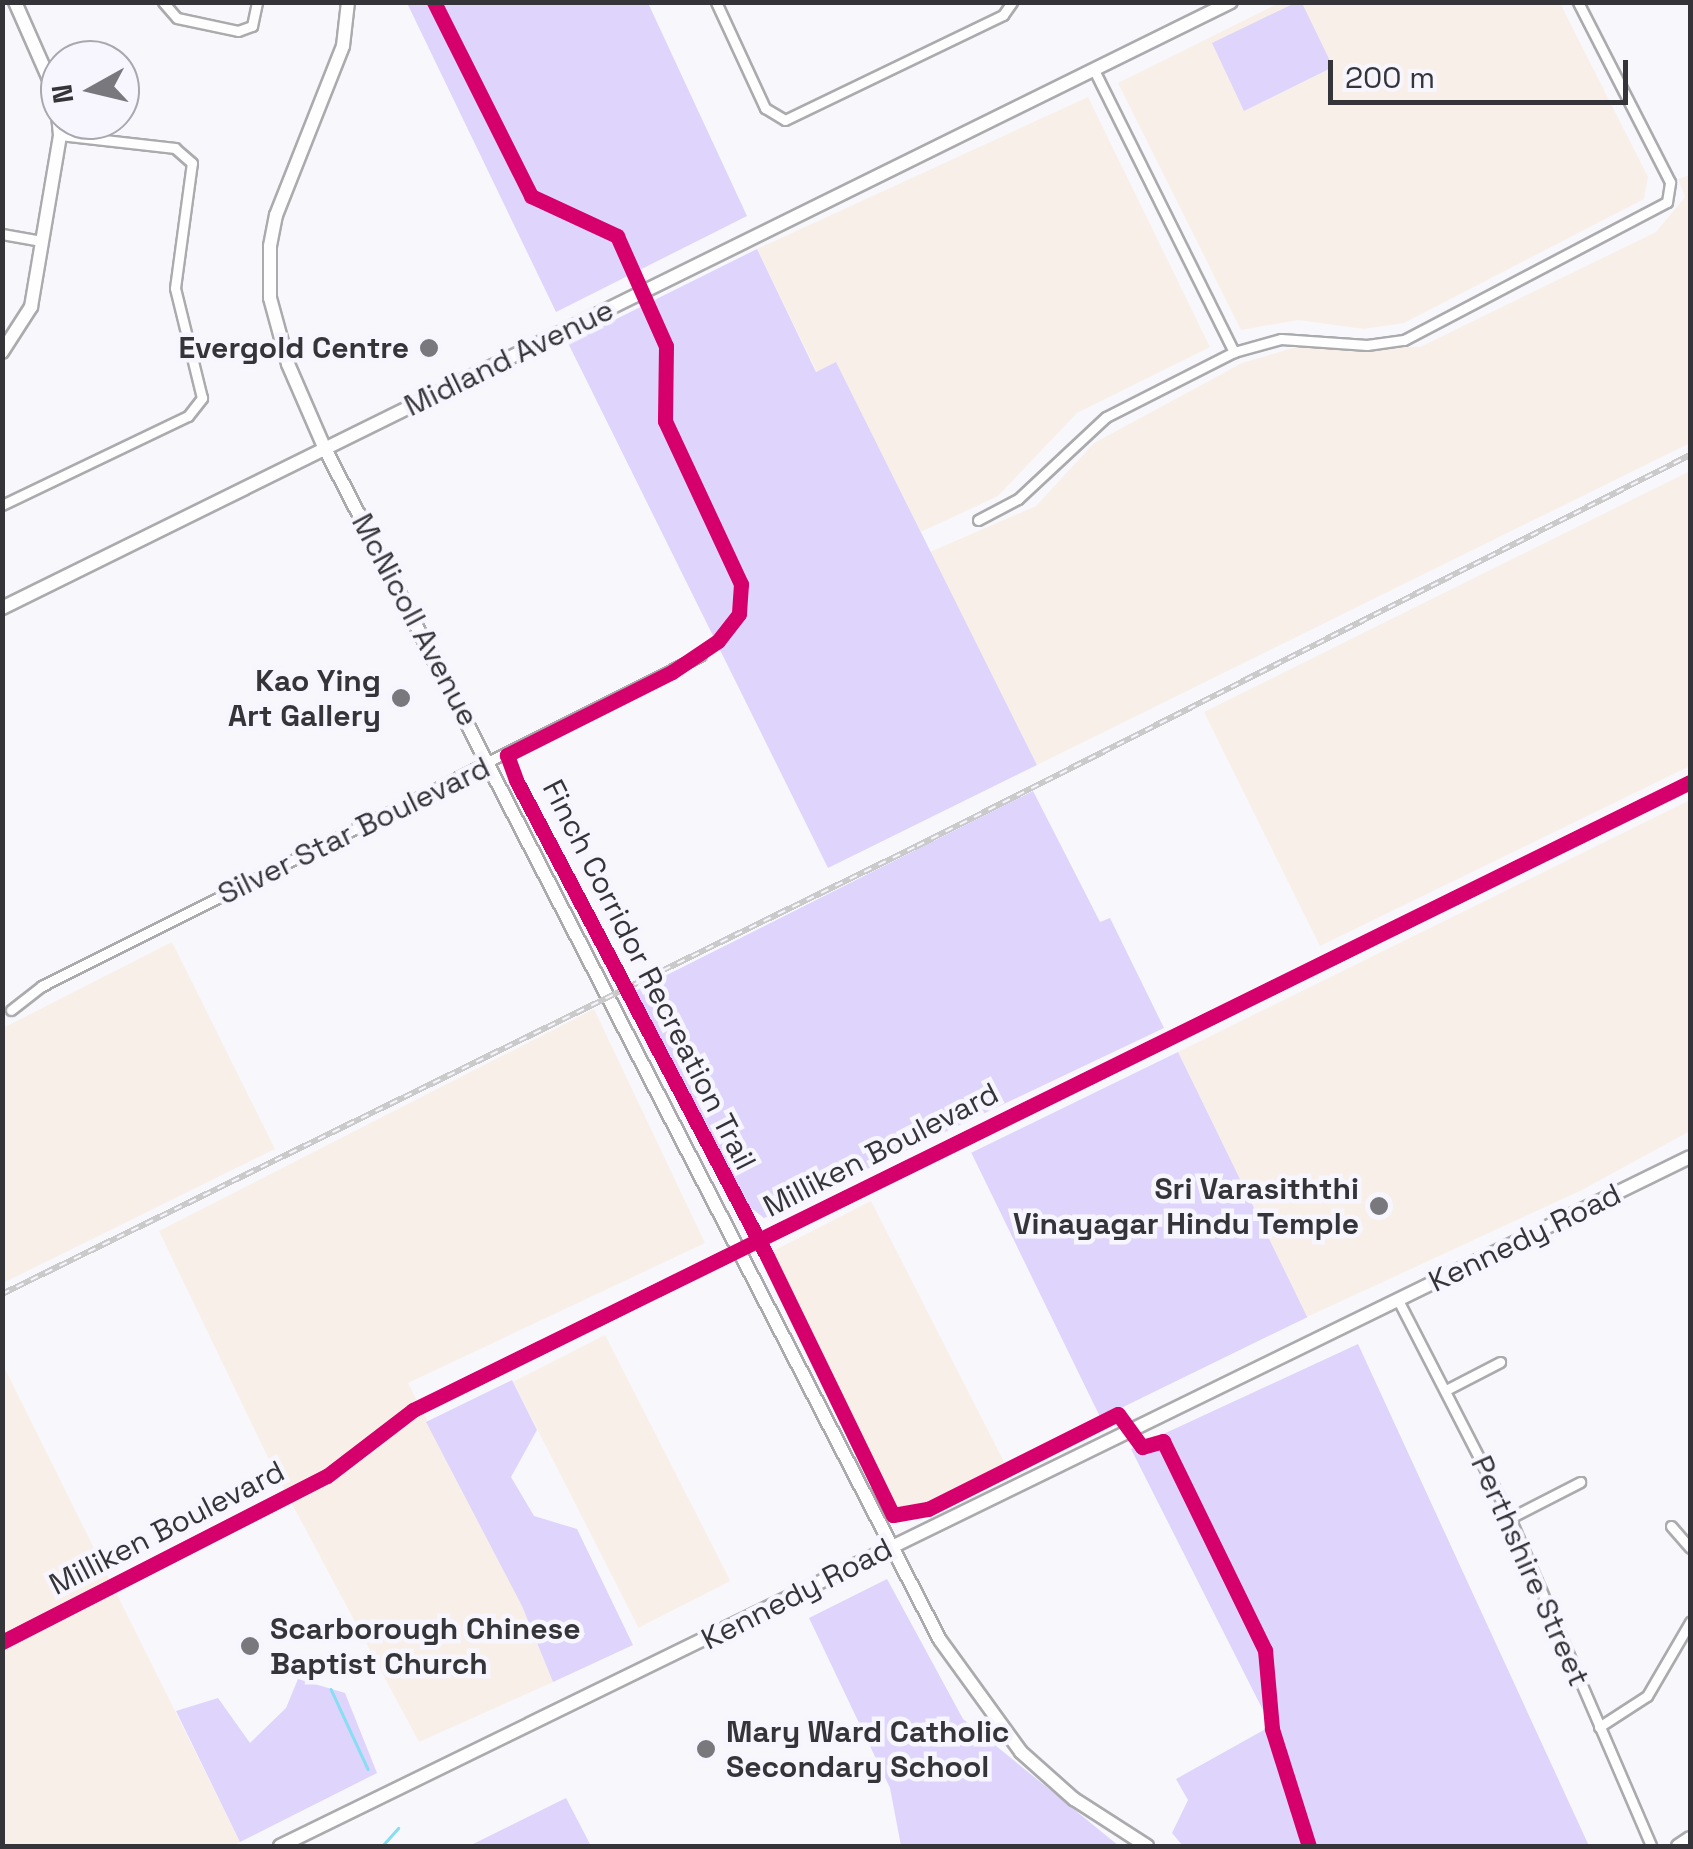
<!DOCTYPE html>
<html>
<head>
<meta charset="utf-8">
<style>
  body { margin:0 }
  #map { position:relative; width:1693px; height:1849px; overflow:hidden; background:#f8f7fc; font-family:"Space Grotesk",sans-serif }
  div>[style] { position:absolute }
  .industrial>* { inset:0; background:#f8f0e8; transform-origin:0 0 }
  .green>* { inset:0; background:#dfd4fb; transform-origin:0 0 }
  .stream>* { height:2.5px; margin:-1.25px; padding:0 1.25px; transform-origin:1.25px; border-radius:1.25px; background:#87def3 }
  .roads { filter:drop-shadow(2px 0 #ababae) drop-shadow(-2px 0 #ababae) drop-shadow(0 2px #ababae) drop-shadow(0 -2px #ababae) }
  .street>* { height:9px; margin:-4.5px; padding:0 4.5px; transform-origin:4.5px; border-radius:4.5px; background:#fefeff }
  .secondary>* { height:12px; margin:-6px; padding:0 6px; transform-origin:6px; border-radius:6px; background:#fefeff }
  .rail>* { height:6px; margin-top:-3px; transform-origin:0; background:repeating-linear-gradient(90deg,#f7f5fe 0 8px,#cacacb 0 16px); box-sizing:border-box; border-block:2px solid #cacacb }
  .cycleway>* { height:15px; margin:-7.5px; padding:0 7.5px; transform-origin:7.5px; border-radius:7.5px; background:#d6006c }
  .dots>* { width:28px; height:28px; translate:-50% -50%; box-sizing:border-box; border:5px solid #f7f5fe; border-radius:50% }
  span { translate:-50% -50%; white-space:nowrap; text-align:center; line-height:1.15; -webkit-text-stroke:9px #f7f5fe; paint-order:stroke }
  .poi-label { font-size:30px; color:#353438; font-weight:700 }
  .right { translate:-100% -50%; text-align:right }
  .left { translate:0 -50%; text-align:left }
  .street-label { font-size:30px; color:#353438 }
  .frame { position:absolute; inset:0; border:5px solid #353438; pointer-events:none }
  .north { position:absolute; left:40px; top:40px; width:100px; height:100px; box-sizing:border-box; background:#f7f5fe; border:2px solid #a9a8af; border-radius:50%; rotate:262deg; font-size:28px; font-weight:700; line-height:40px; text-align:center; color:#353438 }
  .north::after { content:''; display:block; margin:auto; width:35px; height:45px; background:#79787d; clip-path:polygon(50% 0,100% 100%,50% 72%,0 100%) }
  .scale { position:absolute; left:1328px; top:60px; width:300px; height:45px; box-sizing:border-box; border:5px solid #353438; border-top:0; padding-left:12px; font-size:30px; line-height:35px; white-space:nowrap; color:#353438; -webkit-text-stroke:8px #f7f5fe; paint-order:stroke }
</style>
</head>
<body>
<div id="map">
  <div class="industrial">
    <div style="clip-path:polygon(1279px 3px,1560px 3px,1648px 177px,1644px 199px,1404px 323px,1364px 329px,1298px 320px,1241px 330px,1118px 83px)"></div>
    <div style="clip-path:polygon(1088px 97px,1210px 347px,1077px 413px,998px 496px,921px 532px,836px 363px,817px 372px,757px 249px)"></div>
    <div style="clip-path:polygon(1690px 175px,1690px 443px,1037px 765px,930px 552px,1036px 506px,1094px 443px,1242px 363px,1293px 348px,1420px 347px,1656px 232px,1685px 197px,1678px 179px)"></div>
    <div style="clip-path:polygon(1690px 471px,1690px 766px,1320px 946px,1204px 712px)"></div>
    <div style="clip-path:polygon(1690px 800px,1690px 1131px,1582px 1190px,1307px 1317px,1178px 1052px)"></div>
    <div style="clip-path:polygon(172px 942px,275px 1149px,3px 1283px,3px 1028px)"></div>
    <div style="clip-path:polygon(594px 1009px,705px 1243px,408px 1383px,522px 1606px,553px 1682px,419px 1742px,274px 1470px,159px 1231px)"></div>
    <div style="left:871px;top:1201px;width:298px;height:120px;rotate:63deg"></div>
    <div style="left:605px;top:1335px;width:276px;height:103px;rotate:63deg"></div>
    <div style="clip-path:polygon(2px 1363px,240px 1842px,232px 1846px,3px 1846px)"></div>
  </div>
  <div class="green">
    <div style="clip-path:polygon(407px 3px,648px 3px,747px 216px,556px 312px)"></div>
    <div style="clip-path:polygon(1295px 3px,1302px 3px,1333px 67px,1244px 111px,1212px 43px)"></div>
    <div style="clip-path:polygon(757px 249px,816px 372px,836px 362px,1037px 765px,828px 868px,568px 343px)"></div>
    <div style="clip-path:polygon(1033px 791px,1100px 922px,1110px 918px,1164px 1028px,764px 1218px,741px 1200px,635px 991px)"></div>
    <div style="left:1178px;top:1052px;width:295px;height:230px;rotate:64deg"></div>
    <div style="clip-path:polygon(1358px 1344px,1589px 1846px,1183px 1846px,1172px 1833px,1188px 1800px,1176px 1779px,1271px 1726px,1131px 1449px)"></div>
    <div style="clip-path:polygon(512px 1380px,537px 1430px,511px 1477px,534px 1516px,577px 1529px,633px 1645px,553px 1682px,522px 1606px,426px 1422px)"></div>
    <div style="clip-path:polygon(887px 1579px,963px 1719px,1119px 1846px,901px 1846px,890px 1788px,809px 1618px)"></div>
    <div style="clip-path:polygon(298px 1679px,345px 1693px,377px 1773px,240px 1842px,176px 1711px,218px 1698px,250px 1743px,286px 1708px)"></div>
    <div style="clip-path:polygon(566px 1798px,591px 1846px,469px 1846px)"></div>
  </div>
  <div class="stream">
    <div style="left:331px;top:1689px;width:88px;rotate:65.2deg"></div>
    <div style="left:382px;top:1846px;width:24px;rotate:-48deg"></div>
  </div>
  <div class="roads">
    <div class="street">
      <div style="left:163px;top:2px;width:21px;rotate:49deg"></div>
      <div style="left:177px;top:18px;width:62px;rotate:12deg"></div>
      <div style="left:238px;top:31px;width:15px;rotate:-20deg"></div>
      <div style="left:252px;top:26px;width:25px;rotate:-78deg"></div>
      <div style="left:716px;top:2px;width:117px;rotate:65.2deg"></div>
      <div style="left:765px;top:108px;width:23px;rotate:31deg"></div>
      <div style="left:785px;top:120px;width:242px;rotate:-25.7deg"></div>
      <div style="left:1003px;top:15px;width:16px;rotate:-55deg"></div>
      <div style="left:1094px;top:70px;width:315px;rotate:63.6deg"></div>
      <div style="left:2px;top:234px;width:40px;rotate:10deg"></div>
      <div style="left:2px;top:505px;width:206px;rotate:-25.6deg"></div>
      <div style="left:188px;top:416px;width:23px;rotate:-52deg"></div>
      <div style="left:202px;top:398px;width:113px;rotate:-103.8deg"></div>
      <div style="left:175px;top:288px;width:126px;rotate:-82.3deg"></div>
      <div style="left:192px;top:163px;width:23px;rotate:-139deg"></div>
      <div style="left:175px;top:148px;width:116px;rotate:-173.6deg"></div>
      <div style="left:978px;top:520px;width:45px;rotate:-27.7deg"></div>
      <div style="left:1018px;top:499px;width:120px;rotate:-43deg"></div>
      <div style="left:1106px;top:417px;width:144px;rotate:-26.9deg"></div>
      <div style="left:1234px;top:352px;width:49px;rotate:-15.5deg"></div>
      <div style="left:1281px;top:339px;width:86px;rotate:4deg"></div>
      <div style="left:1367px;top:345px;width:37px;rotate:-8deg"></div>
      <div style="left:1404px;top:340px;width:297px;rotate:-27.7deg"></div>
      <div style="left:1667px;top:202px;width:20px;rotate:-81deg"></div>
      <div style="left:1670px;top:182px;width:202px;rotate:-117.1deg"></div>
      <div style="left:11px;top:1010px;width:39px;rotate:-38deg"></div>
      <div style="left:42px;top:986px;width:737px;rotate:-26.67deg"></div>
      <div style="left:1398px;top:1300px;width:245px;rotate:62.8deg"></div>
      <div style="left:1510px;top:1518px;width:357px;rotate:66.7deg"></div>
      <div style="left:1446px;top:1390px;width:61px;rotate:-27.4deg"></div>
      <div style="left:1510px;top:1518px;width:79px;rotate:-27.2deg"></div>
      <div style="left:1671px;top:1526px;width:29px;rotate:49deg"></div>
      <div style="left:2px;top:1642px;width:365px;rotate:-27.1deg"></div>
      <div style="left:327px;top:1476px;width:108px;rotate:-37.5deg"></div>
      <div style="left:413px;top:1410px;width:1423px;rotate:-26.19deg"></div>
      <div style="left:1599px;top:1727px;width:57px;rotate:-32.9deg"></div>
      <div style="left:1647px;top:1696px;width:86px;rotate:-59.8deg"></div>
    </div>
    <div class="secondary">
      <div style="left:348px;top:2px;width:44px;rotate:96.5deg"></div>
      <div style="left:343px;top:46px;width:182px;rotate:111.6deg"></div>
      <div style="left:276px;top:215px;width:32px;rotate:101deg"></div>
      <div style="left:270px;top:246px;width:52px;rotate:90deg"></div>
      <div style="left:270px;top:298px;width:68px;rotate:74.7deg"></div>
      <div style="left:288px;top:364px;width:93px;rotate:66.5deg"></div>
      <div style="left:325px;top:449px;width:1340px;rotate:62.69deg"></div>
      <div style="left:940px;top:1640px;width:138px;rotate:54.1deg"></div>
      <div style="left:1021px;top:1752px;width:71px;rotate:41.6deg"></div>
      <div style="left:1074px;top:1799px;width:87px;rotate:32.8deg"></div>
      <div style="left:2px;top:352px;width:54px;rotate:-57.2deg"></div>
      <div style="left:31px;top:307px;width:174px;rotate:-80.4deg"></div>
      <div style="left:60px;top:135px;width:40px;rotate:-95.7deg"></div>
      <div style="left:56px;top:95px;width:102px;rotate:-113.8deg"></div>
      <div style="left:2px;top:608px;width:1370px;rotate:-26.25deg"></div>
      <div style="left:280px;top:1846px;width:1569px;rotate:-26.04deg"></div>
      <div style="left:1678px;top:1846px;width:14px;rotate:-34deg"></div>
    </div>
  </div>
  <div class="rail">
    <div style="left:2px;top:1294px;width:1019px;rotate:-26.09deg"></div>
    <div style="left:917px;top:846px;width:866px;rotate:-26.83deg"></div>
  </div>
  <div class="cycleway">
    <div style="left:434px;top:2px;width:217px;rotate:63.4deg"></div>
    <div style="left:531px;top:196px;width:95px;rotate:24.9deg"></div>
    <div style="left:617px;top:236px;width:120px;rotate:66deg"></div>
    <div style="left:666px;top:346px;width:75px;rotate:90.8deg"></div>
    <div style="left:665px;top:421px;width:180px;rotate:65deg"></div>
    <div style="left:741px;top:584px;width:30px;rotate:94deg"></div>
    <div style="left:739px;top:614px;width:34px;rotate:128deg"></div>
    <div style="left:718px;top:641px;width:55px;rotate:146deg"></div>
    <div style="left:672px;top:672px;width:185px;rotate:153.3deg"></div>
    <div style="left:507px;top:755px;width:27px;rotate:70deg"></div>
    <div style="left:516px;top:780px;width:538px;rotate:62.2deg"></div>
    <div style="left:767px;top:1256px;width:288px;rotate:64.1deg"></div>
    <div style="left:893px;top:1515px;width:36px;rotate:-10deg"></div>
    <div style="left:928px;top:1509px;width:212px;rotate:-26.6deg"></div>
    <div style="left:1118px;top:1414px;width:41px;rotate:54deg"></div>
    <div style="left:1142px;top:1447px;width:22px;rotate:-16deg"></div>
    <div style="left:1163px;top:1441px;width:233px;rotate:64deg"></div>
    <div style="left:1265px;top:1650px;width:79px;rotate:84.9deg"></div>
    <div style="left:1272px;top:1729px;width:123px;rotate:72.5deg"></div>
    <div style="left:2px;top:1642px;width:365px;rotate:-27.1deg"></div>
    <div style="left:327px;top:1476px;width:108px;rotate:-37.5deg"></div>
    <div style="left:413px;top:1410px;width:1423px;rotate:-26.19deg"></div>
  </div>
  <div class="dots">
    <div style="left:429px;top:348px;background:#79787d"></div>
    <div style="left:401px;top:698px;background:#79787d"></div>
    <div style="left:1379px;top:1206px;background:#79787d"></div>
    <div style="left:250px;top:1646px;background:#79787d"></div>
    <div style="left:706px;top:1749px;background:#79787d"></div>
  </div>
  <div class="poi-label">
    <span class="right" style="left:409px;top:348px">Evergold Centre</span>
    <span class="right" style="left:381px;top:698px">Kao Ying<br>Art Gallery</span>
    <span class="right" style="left:1359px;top:1206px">Sri Varasiththi<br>Vinayagar Hindu Temple</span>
    <span class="left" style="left:270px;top:1646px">Scarborough Chinese<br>Baptist Church</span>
    <span class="left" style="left:726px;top:1749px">Mary Ward Catholic<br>Secondary School</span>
  </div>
  <div class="street-label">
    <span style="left:509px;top:358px;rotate:-26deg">Midland Avenue</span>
    <span style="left:415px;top:620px;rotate:62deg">McNicoll Avenue</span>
    <span style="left:354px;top:831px;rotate:-26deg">Silver Star Boulevard</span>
    <span style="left:649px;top:975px;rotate:63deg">Finch Corridor Recreation Trail</span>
    <span style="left:881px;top:1150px;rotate:-27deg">Milliken Boulevard</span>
    <span style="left:1525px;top:1238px;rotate:-26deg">Kennedy Road</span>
    <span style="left:167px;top:1528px;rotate:-27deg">Milliken Boulevard</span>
    <span style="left:1530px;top:1571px;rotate:66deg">Perthshire Street</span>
    <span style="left:797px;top:1594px;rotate:-27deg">Kennedy Road</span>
  </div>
  <div class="frame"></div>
  <div class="north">N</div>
  <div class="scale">200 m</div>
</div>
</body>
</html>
